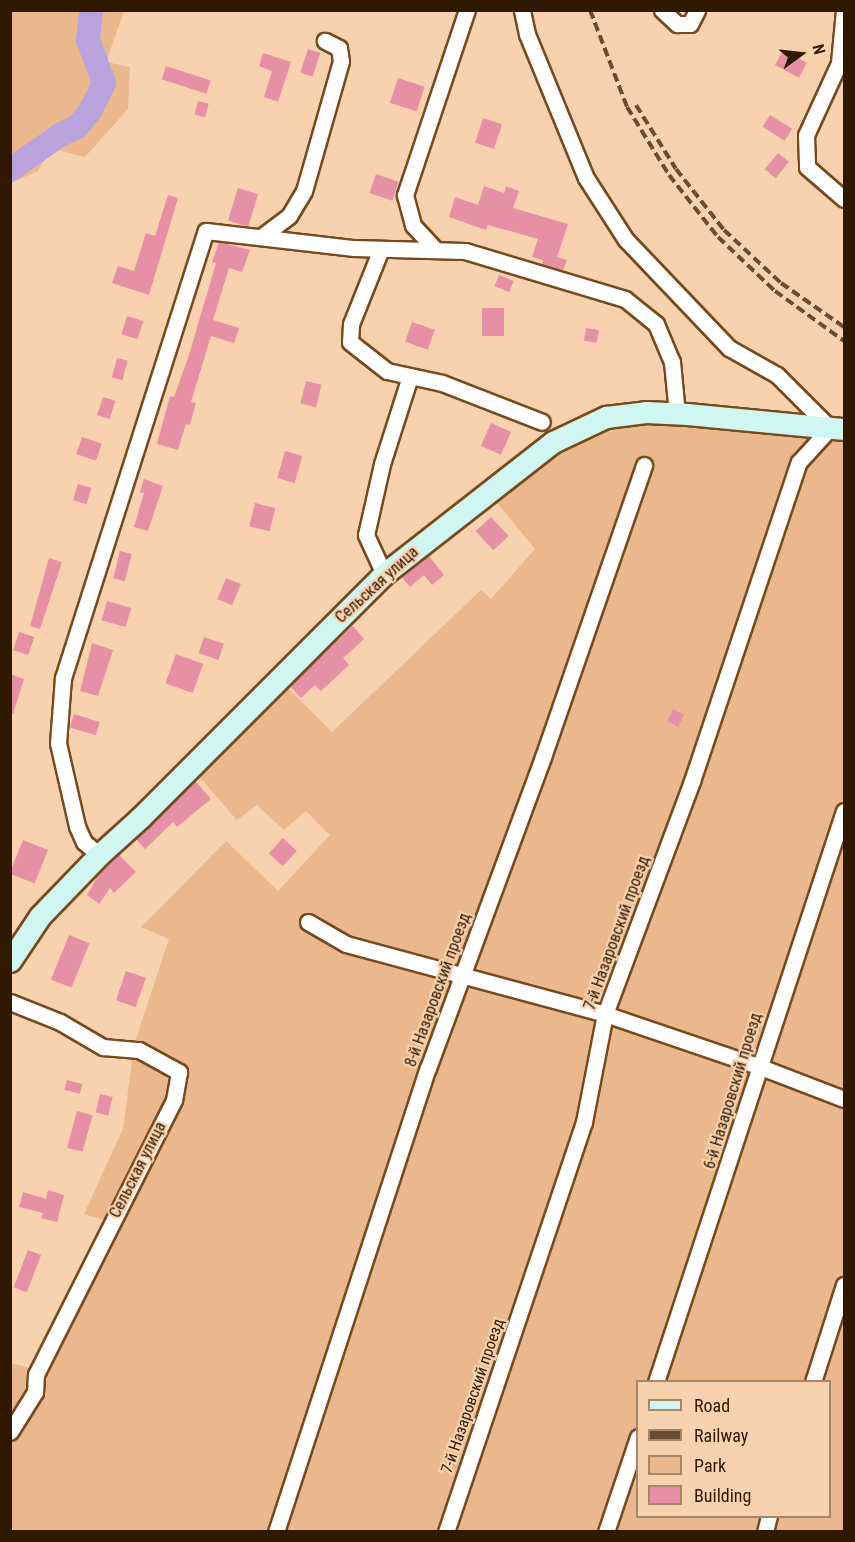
<!DOCTYPE html>
<html>
<head>
<meta charset="utf-8">
<style>
  body { margin:0 }
  #map { position:relative; width:855px; height:1542px; overflow:hidden; background:#f8d1ae; font-family:"Roboto Condensed",sans-serif }
  div>[style] { position:absolute }
  .green>* { inset:0; background:#eab88c }
  .river>* { height:24px; margin:-12px; padding:0 12px; transform-origin:12px; border-radius:12px; background:#baa2dd }
  .building>* { inset:0; background:#e690a6; transform-origin:0 0 }
  .roads { filter:drop-shadow(2px 0 #764a1c) drop-shadow(-2px 0 #764a1c) drop-shadow(0 2px #764a1c) drop-shadow(0 -2px #764a1c) }
  .street>* { height:15px; margin:-7.5px; padding:0 7.5px; transform-origin:7.5px; border-radius:7.5px; background:#fff }
  .secondary>* { height:21px; margin:-10.5px; padding:0 10.5px; transform-origin:10.5px; border-radius:10.5px; background:#d0f6f1 }
  .rail>* { height:4px; margin-top:-2px; transform-origin:0; background:repeating-linear-gradient(90deg,#694c31 0 9px,transparent 0 13.5px) }
  span { translate:-50% -50%; white-space:nowrap; text-align:center; line-height:1.15; -webkit-text-stroke:4.5px #f8d1ae; paint-order:stroke }
  .street-label { font-size:16px; color:#311901 }
  .frame { position:absolute; inset:0; border:12px solid #311901; pointer-events:none }
  .legend { position:absolute; left:636px; top:1380px; width:195px; height:138px; box-sizing:border-box; background:#f8d1ae; border:2px solid #a88769; margin:0; padding:8px 10px; list-style:none; font-size:18px; color:#311901 }
  .legend li { display:flex; align-items:center; gap:12px; height:30px }
  .legend b { width:30px; border:2px solid #a88769 }
  .north { position:absolute; left:771px; top:24px; width:60px; height:60px; -webkit-text-stroke:4px #f8d1ae; paint-order:stroke; rotate:75deg; font-size:16px; font-weight:700; line-height:24px; text-align:center; color:#311901 }
  .north::after { content:''; display:block; margin:auto; width:21px; height:27px; background:#311901; clip-path:polygon(50% 0,100% 100%,50% 72%,0 100%) }
</style>
</head>
<body>
<div id="map">
  <div class="green">
    <div style="clip-path:polygon(10px 11px,124px 11px,106px 62px,130px 67px,128px 109px,85px 157px,50px 148px,38px 171px,11px 183px)"></div>
    <div style="clip-path:polygon(evenodd,646px 418px,844px 435px,844px 1531px,11px 1531px,10px 1363px,30px 1368px,47px 1366px,115px 1223px,84px 1214px,123px 1129px,134px 1045px,169px 939px,141px 927px,226px 841px,278px 891px,330px 835px,306px 811px,284px 830px,257px 805px,237px 820px,194px 771px,283px 683px,332px 732px,481px 590px,491px 599px,535px 549px,493px 498px,562px 444px,599px 426px,646px 418px,638px 1382px,830px 1382px,830px 1516px,638px 1516px,638px 1382px)"></div>
  </div>
  <div class="river">
    <div style="left:10px;top:170px;width:61px;rotate:-35deg"></div>
    <div style="left:60px;top:135px;width:19px;rotate:-25deg"></div>
    <div style="left:77px;top:127px;width:21px;rotate:-51deg"></div>
    <div style="left:90px;top:111px;width:31px;rotate:-63deg"></div>
    <div style="left:104px;top:83px;width:46px;rotate:-110.4deg"></div>
    <div style="left:88px;top:40px;width:30px;rotate:-84deg"></div>
  </div>
  <div class="building">
    <div style="left:308px;top:49px;width:13px;height:25px;rotate:18deg"></div>
    <div style="left:783px;top:50px;width:27px;height:17px;rotate:28deg"></div>
    <div style="clip-path:polygon(263px 53px,291px 62px,278px 102px,264px 97px,272px 71px,259px 66px)"></div>
    <div style="left:166px;top:66px;width:47px;height:14px;rotate:18deg"></div>
    <div style="left:398px;top:78px;width:28px;height:26px;rotate:18deg"></div>
    <div style="left:198px;top:101px;width:11px;height:14px;rotate:15deg"></div>
    <div style="left:770px;top:115px;width:26px;height:14px;rotate:32deg"></div>
    <div style="left:483px;top:118px;width:20px;height:26px;rotate:18deg"></div>
    <div style="left:778px;top:153px;width:14px;height:21px;rotate:39deg"></div>
    <div style="left:376px;top:174px;width:24px;height:20px;rotate:19deg"></div>
    <div style="clip-path:polygon(484px 186px,504px 193px,506px 186px,519px 191px,513px 208px,568px 224px,557px 257px,567px 260px,563px 270px,542px 264px,543px 260px,532px 257px,538px 239px,488px 225px,486px 230px,449px 217px,455px 197px,478px 205px)"></div>
    <div style="left:238px;top:188px;width:21px;height:34px;rotate:17deg"></div>
    <div style="clip-path:polygon(168px 195px,178px 198px,149px 295px,112px 283px,118px 266px,134px 271px,146px 233px,155px 236px)"></div>
    <div style="clip-path:polygon(219px 242px,250px 250px,242px 272px,229px 268px,213px 320px,239px 328px,234px 343px,211px 336px,191px 402px,196px 403px,190px 425px,186px 424px,178px 450px,157px 444px,170px 396px,174px 397px,189px 355px,216px 263px,212px 262px)"></div>
    <div style="left:499px;top:275px;width:16px;height:12px;rotate:22deg"></div>
    <div style="left:482px;top:308px;width:22px;height:28px"></div>
    <div style="left:127px;top:316px;width:17px;height:19px;rotate:17deg"></div>
    <div style="left:412px;top:322px;width:24px;height:21px;rotate:19deg"></div>
    <div style="left:586px;top:328px;width:13px;height:13px;rotate:9deg"></div>
    <div style="left:117px;top:358px;width:11px;height:20px;rotate:15deg"></div>
    <div style="left:306px;top:381px;width:16px;height:23px;rotate:14deg"></div>
    <div style="left:103px;top:397px;width:13px;height:19px;rotate:18deg"></div>
    <div style="left:491px;top:423px;width:22px;height:25px;rotate:24deg"></div>
    <div style="left:82px;top:437px;width:21px;height:18px;rotate:19deg"></div>
    <div style="left:285px;top:451px;width:18px;height:28px;rotate:16deg"></div>
    <div style="clip-path:polygon(144px 479px,163px 486px,148px 531px,134px 527px,144px 493px,140px 492px)"></div>
    <div style="left:78px;top:484px;width:14px;height:17px;rotate:17deg"></div>
    <div style="left:255px;top:503px;width:21px;height:24px;rotate:14deg"></div>
    <div style="left:491px;top:517px;width:26px;height:21px;rotate:47deg"></div>
    <div style="left:120px;top:551px;width:12px;height:28px;rotate:14deg"></div>
    <div style="clip-path:polygon(429px 556px,444px 575px,432px 585px,424px 575px,410px 587px,402px 578px)"></div>
    <div style="clip-path:polygon(49px 558px,62px 562px,40px 629px,30px 626px)"></div>
    <div style="left:226px;top:578px;width:16px;height:23px;rotate:22deg"></div>
    <div style="left:107px;top:601px;width:25px;height:20px;rotate:16deg"></div>
    <div style="clip-path:polygon(353px 626px,364px 639px,343px 658px,349px 665px,321px 691px,315px 685px,301px 698px,290px 686px)"></div>
    <div style="left:19px;top:632px;width:16px;height:19px;rotate:18deg"></div>
    <div style="left:204px;top:637px;width:21px;height:17px;rotate:19deg"></div>
    <div style="clip-path:polygon(92px 643px,113px 650px,98px 696px,80px 691px)"></div>
    <div style="left:176px;top:654px;width:29px;height:31px;rotate:20deg"></div>
    <div style="clip-path:polygon(10px 674px,24px 679px,13px 714px,10px 714px)"></div>
    <div style="left:673px;top:709px;width:12px;height:14px;rotate:24deg"></div>
    <div style="left:74px;top:714px;width:27px;height:14px;rotate:17deg"></div>
    <div style="clip-path:polygon(195px 781px,211px 799px,177px 827px,173px 822px,145px 849px,136px 839px)"></div>
    <div style="left:283px;top:838px;width:19px;height:21px;rotate:43deg"></div>
    <div style="left:23px;top:840px;width:27px;height:36px;rotate:22deg"></div>
    <div style="clip-path:polygon(119px 855px,136px 872px,114px 893px,110px 888px,99px 904px,87px 895px,98px 876px)"></div>
    <div style="left:69px;top:935px;width:22px;height:48px;rotate:22deg"></div>
    <div style="left:126px;top:971px;width:21px;height:31px;rotate:19deg"></div>
    <div style="left:67px;top:1080px;width:16px;height:10px;rotate:15deg"></div>
    <div style="left:100px;top:1094px;width:13px;height:19px;rotate:13deg"></div>
    <div style="left:77px;top:1111px;width:16px;height:38px;rotate:15deg"></div>
    <div style="clip-path:polygon(48px 1190px,64px 1195px,57px 1222px,41px 1218px,43px 1213px,19px 1207px,23px 1192px,46px 1199px)"></div>
    <div style="left:28px;top:1250px;width:14px;height:40px;rotate:21deg"></div>
  </div>
  <div class="roads">
    <div class="street">
      <div style="left:662px;top:10px;width:21px;rotate:43deg"></div>
      <div style="left:677px;top:24px;width:13px"></div>
      <div style="left:690px;top:24px;width:16px;rotate:-63deg"></div>
      <div style="left:844px;top:10px;width:53px;rotate:95.4deg"></div>
      <div style="left:839px;top:63px;width:79px;rotate:114.6deg"></div>
      <div style="left:806px;top:135px;width:32px;rotate:88deg"></div>
      <div style="left:807px;top:167px;width:49px;rotate:40.9deg"></div>
      <div style="left:261px;top:237px;width:35px;rotate:-37deg"></div>
      <div style="left:289px;top:216px;width:29px;rotate:-59deg"></div>
      <div style="left:304px;top:191px;width:135px;rotate:-74.1deg"></div>
      <div style="left:341px;top:61px;width:13px;rotate:-99deg"></div>
      <div style="left:339px;top:48px;width:16px;rotate:-153deg"></div>
      <div style="left:381px;top:249px;width:81px;rotate:111.8deg"></div>
      <div style="left:351px;top:324px;width:18px;rotate:93deg"></div>
      <div style="left:350px;top:342px;width:47px;rotate:38.1deg"></div>
      <div style="left:387px;top:371px;width:56px;rotate:12.3deg"></div>
      <div style="left:442px;top:383px;width:107px;rotate:21.3deg"></div>
      <div style="left:436px;top:250px;width:34px;rotate:-133deg"></div>
      <div style="left:413px;top:225px;width:31px;rotate:-105deg"></div>
      <div style="left:405px;top:195px;width:195px;rotate:-71.5deg"></div>
      <div style="left:384px;top:574px;width:43px;rotate:-114.8deg"></div>
      <div style="left:366px;top:535px;width:73px;rotate:-77.3deg"></div>
      <div style="left:382px;top:464px;width:92px;rotate:-72.3deg"></div>
      <div style="left:99px;top:855px;width:20px;rotate:-139deg"></div>
      <div style="left:84px;top:842px;width:17px;rotate:-114deg"></div>
      <div style="left:77px;top:826px;width:85px;rotate:-102.9deg"></div>
      <div style="left:58px;top:743px;width:65px;rotate:-85.6deg"></div>
      <div style="left:63px;top:678px;width:469px;rotate:-72.3deg"></div>
      <div style="left:206px;top:231px;width:149px;rotate:6.6deg"></div>
      <div style="left:354px;top:248px;width:111px;rotate:1.5deg"></div>
      <div style="left:465px;top:251px;width:167px;rotate:16.7deg"></div>
      <div style="left:625px;top:299px;width:40px;rotate:39deg"></div>
      <div style="left:656px;top:324px;width:41px;rotate:67.2deg"></div>
      <div style="left:672px;top:362px;width:52px;rotate:84.5deg"></div>
      <div style="left:308px;top:922px;width:44px;rotate:30.1deg"></div>
      <div style="left:346px;top:944px;width:268px;rotate:15.1deg"></div>
      <div style="left:605px;top:1014px;width:162px;rotate:18.8deg"></div>
      <div style="left:758px;top:1066px;width:92px;rotate:21deg"></div>
      <div style="left:10px;top:1002px;width:54px;rotate:21.8deg"></div>
      <div style="left:60px;top:1022px;width:50px;rotate:30.2deg"></div>
      <div style="left:103px;top:1047px;width:36px;rotate:5deg"></div>
      <div style="left:139px;top:1050px;width:46px;rotate:28.8deg"></div>
      <div style="left:179px;top:1072px;width:28px;rotate:100deg"></div>
      <div style="left:174px;top:1100px;width:307px;rotate:116.7deg"></div>
      <div style="left:36px;top:1374px;width:18px;rotate:93deg"></div>
      <div style="left:35px;top:1392px;width:47px;rotate:122deg"></div>
      <div style="left:656px;top:1382px;width:601px;rotate:-71.78deg"></div>
      <div style="left:813px;top:1382px;width:102px;rotate:-72.3deg"></div>
      <div style="left:276px;top:1532px;width:488px;rotate:-71.9deg"></div>
      <div style="left:428px;top:1068px;width:332px;rotate:-69.7deg"></div>
      <div style="left:543px;top:757px;width:309px;rotate:-70.9deg"></div>
      <div style="left:446px;top:1532px;width:433px;rotate:-71.4deg"></div>
      <div style="left:584px;top:1122px;width:110px;rotate:-79deg"></div>
      <div style="left:605px;top:1014px;width:249px;rotate:-69.5deg"></div>
      <div style="left:692px;top:781px;width:336px;rotate:-71.5deg"></div>
      <div style="left:799px;top:462px;width:46px;rotate:-47.6deg"></div>
      <div style="left:830px;top:428px;width:75px;rotate:-135deg"></div>
      <div style="left:777px;top:375px;width:55px;rotate:-150.6deg"></div>
      <div style="left:729px;top:348px;width:149px;rotate:-133.6deg"></div>
      <div style="left:626px;top:240px;width:74px;rotate:-122.8deg"></div>
      <div style="left:586px;top:178px;width:156px;rotate:-112.3deg"></div>
      <div style="left:527px;top:34px;width:25px;rotate:-102deg"></div>
      <div style="left:606px;top:1532px;width:100px;rotate:-71.4deg"></div>
      <div style="left:765px;top:1532px;width:16px;rotate:-76deg"></div>
    </div>
    <div class="secondary">
      <div style="left:10px;top:961px;width:54px;rotate:-56.3deg"></div>
      <div style="left:40px;top:916px;width:85px;rotate:-46deg"></div>
      <div style="left:99px;top:855px;width:57px;rotate:-42.1deg"></div>
      <div style="left:141px;top:817px;width:344px;rotate:-45deg"></div>
      <div style="left:384px;top:574px;width:214px;rotate:-38deg"></div>
      <div style="left:553px;top:442px;width:59px;rotate:-25.3deg"></div>
      <div style="left:606px;top:417px;width:40px;rotate:-7.1deg"></div>
      <div style="left:646px;top:412px;width:41px;rotate:2.8deg"></div>
      <div style="left:687px;top:414px;width:158px;rotate:5.5deg"></div>
    </div>
  </div>
  <div class="rail">
    <div style="left:590px;top:10px;width:104px;rotate:69.1deg"></div>
    <div style="left:627px;top:107px;width:80px;rotate:58.3deg"></div>
    <div style="left:669px;top:175px;width:79px;rotate:51.7deg"></div>
    <div style="left:718px;top:237px;width:79px;rotate:43.5deg"></div>
    <div style="left:775px;top:291px;width:85px;rotate:35.9deg"></div>
    <div style="left:636px;top:105px;width:75px;rotate:58deg"></div>
    <div style="left:676px;top:169px;width:78px;rotate:51.8deg"></div>
    <div style="left:724px;top:230px;width:78px;rotate:42.9deg"></div>
    <div style="left:781px;top:283px;width:77px;rotate:34.9deg"></div>
  </div>
  <div class="street-label">
    <span style="left:377px;top:585px;rotate:-42deg">Сельская улица</span>
    <span style="left:617px;top:933px;rotate:-70deg">7-й Назаровский проезд</span>
    <span style="left:438px;top:990px;rotate:-70deg">8-й Назаровский проезд</span>
    <span style="left:733px;top:1091px;rotate:-73deg">6-й Назаровский проезд</span>
    <span style="left:138px;top:1170px;rotate:-63deg">Сельская улица</span>
    <span style="left:473px;top:1396px;rotate:-71deg">7-й Назаровский проезд</span>
  </div>
  <div class="frame"></div>
  <ul class="legend">
  <li><b style="height:8px;background:#d0f6f1"></b>Road</li>
  <li><b style="height:8px;background:#694c31"></b>Railway</li>
  <li><b style="height:16px;background:#eab88c"></b>Park</li>
  <li><b style="height:16px;background:#e690a6"></b>Building</li>
  </ul>
  <div class="north">N</div>
</div>
</body>
</html>
